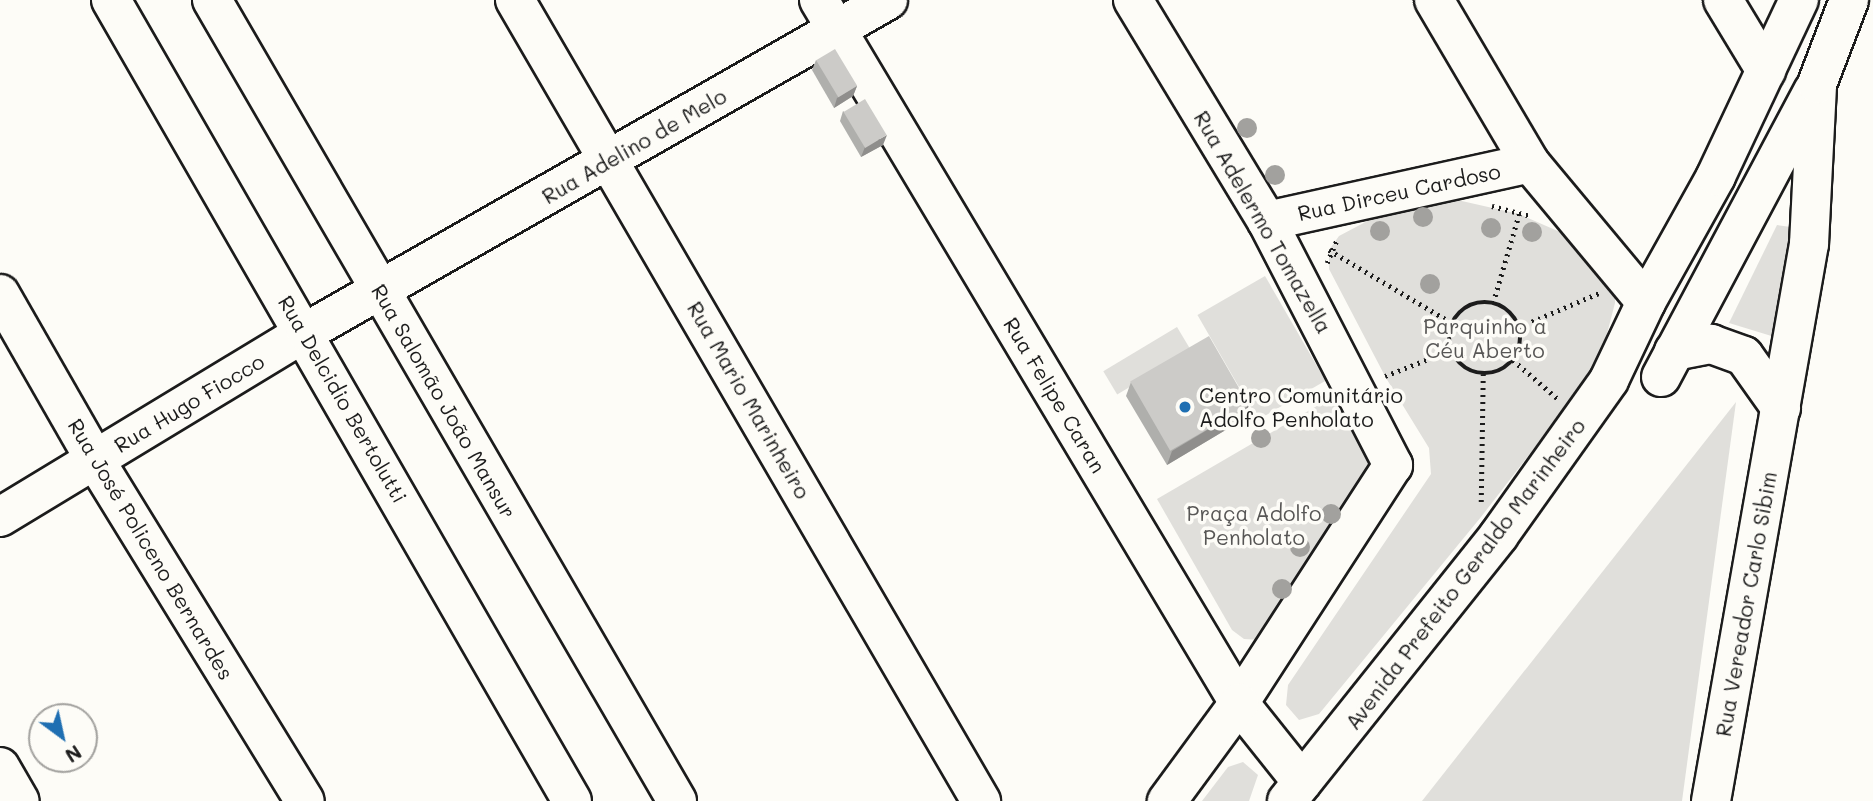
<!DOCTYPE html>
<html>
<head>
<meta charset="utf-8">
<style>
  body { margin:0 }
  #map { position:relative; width:1873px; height:801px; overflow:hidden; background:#fdfcf7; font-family:Mali,sans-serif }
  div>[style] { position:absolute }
  .green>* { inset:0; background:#e0dfdb; transform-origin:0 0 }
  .path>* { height:4.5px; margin-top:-2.25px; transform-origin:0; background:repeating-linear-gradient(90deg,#1c1c1c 0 2px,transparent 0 7px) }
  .path>.ring { margin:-2.25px; padding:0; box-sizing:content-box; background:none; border:4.5px solid #1c1c1c; border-radius:50% }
  .roads { filter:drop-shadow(2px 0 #1c1c1c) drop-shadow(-2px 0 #1c1c1c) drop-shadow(0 2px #1c1c1c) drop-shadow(0 -2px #1c1c1c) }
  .minor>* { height:38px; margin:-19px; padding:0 19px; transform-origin:19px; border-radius:19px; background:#fdfcf7 }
  .major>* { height:38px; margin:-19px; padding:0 19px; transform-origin:19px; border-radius:19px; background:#fdfcf7 }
  .trees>* { width:20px; height:20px; margin:-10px; border-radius:50%; background:#a2a19e }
  .wall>* { inset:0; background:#afafac }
  .shaded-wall>* { inset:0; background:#8f8e8c }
  .building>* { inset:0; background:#cccbc8; transform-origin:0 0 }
  .dots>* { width:19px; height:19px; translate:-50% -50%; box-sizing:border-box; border:4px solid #fdfcf7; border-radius:50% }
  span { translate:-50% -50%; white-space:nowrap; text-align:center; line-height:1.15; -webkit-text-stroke:7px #fdfcf7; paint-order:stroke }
  .street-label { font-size:21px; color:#1c1c1c }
  .park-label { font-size:21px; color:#575655 }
  .poi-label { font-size:21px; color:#1c1c1c }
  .left { translate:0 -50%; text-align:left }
  .north { position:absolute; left:28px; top:703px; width:70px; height:70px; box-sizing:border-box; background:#fdfcf7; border:2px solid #a3a29f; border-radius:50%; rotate:147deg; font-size:19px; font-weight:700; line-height:28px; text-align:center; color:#1c1c1c }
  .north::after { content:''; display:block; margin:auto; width:24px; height:32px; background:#1f6fb2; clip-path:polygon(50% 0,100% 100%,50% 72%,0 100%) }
</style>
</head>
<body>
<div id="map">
  <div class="green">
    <div style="clip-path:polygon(1453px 199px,1519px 214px,1560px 232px,1579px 247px,1615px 287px,1615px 303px,1602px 353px,1566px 407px,1481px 517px,1319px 714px,1299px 720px,1286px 705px,1288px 685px,1431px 474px,1429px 448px,1386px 378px,1329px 269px,1329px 250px,1339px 236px,1392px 208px)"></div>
    <div style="clip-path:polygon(1777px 225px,1798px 228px,1778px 338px,1729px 323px)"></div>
    <div style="left:1265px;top:276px;width:121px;height:78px;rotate:60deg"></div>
    <div style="left:1177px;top:327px;width:27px;height:86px;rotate:59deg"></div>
    <div style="clip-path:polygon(1339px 393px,1381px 464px,1261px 640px,1244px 639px,1232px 630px,1157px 499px)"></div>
    <div style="clip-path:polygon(1736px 402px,1682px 801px,1422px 801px)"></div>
    <div style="clip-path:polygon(1243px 762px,1258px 775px,1249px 801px,1202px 801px,1228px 767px)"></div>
  </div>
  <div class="path">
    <div style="left:1492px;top:206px;width:40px;rotate:14.4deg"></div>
    <div style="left:1329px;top:250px;width:143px;rotate:30.7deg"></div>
    <div style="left:1327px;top:263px;width:25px;rotate:-67deg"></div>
    <div class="ring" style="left:1449px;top:302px;width:67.5px;height:67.5px"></div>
    <div style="left:1493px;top:303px;width:93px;rotate:-73.7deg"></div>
    <div style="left:1519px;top:327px;width:87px;rotate:-23deg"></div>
    <div style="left:1513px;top:360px;width:60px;rotate:40.9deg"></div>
    <div style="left:1385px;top:376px;width:71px;rotate:-21.5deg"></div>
    <div style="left:1481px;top:502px;width:128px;rotate:-89.1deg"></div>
  </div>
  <div class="roads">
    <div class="minor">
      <div style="left:111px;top:0;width:924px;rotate:60.08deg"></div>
      <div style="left:212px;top:0;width:926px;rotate:59.86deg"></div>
      <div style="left:515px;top:0;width:927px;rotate:59.81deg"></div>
      <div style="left:819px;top:0;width:819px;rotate:59.14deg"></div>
      <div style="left:1239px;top:703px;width:101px;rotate:51.4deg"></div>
      <div style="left:1133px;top:0;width:258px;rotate:58.8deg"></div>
      <div style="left:1267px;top:221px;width:275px;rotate:62.7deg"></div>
      <div style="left:1393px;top:465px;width:283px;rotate:122.9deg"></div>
      <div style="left:1239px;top:703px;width:122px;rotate:126.3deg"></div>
      <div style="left:1434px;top:0;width:189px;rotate:59.5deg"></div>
      <div style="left:1530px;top:163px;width:181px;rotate:50.2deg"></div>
      <div style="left:1723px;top:0;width:83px;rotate:58.8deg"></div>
      <div style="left:1267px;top:221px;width:269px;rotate:-12.4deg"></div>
      <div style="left:0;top:294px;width:191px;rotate:60.2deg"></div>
      <div style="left:95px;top:460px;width:400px;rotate:58.4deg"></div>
      <div style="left:1674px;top:351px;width:38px;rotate:-11deg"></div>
      <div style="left:1711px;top:344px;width:35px;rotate:20deg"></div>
      <div style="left:1744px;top:356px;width:64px;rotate:54.6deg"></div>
      <div style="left:1661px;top:377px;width:324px;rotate:-62deg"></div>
      <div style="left:0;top:517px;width:358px;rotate:-31.2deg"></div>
      <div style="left:306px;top:332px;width:670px;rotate:-29.7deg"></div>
      <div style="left:0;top:767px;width:39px;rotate:60deg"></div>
      <div style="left:1711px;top:801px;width:566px;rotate:-80.02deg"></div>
      <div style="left:1809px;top:244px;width:160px;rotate:-87.1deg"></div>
      <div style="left:1817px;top:84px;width:90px;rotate:-69.1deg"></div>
    </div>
    <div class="major">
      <div style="left:1287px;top:801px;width:340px;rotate:-51.4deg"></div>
      <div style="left:1499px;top:535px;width:190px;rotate:-54.6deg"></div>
      <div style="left:1609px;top:380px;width:86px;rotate:-64.6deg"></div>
      <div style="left:1646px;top:302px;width:144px;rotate:-60.9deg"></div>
      <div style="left:1716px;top:176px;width:195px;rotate:-64.8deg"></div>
    </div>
  </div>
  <div class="trees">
    <div style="left:1247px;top:128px"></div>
    <div style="left:1275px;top:175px"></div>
    <div style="left:1423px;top:217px"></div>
    <div style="left:1491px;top:228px"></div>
    <div style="left:1380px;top:231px"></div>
    <div style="left:1532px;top:232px"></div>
    <div style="left:1430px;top:284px"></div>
    <div style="left:1261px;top:438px"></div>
    <div style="left:1331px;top:514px"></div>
    <div style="left:1300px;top:547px"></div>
    <div style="left:1282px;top:589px"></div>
  </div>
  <div class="wall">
    <div style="clip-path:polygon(816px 60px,857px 86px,853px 96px,834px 108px,812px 70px)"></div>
    <div style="clip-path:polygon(843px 111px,883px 145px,861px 157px,840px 121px)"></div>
    <div style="clip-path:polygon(1131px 382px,1244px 419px,1167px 465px,1126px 396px)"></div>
  </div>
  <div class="shaded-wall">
    <div style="clip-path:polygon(857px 86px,853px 96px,834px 108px,837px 98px)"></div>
    <div style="clip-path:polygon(887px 135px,883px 145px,861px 157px,865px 147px)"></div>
    <div style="clip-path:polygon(1249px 405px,1244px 419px,1167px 465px,1172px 451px)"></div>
  </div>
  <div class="building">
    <div style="left:835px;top:49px;width:43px;height:22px;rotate:59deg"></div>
    <div style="left:865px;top:99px;width:42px;height:25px;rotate:59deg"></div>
    <div style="left:1209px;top:336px;width:80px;height:91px;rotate:60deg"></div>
  </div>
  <div class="dots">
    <div style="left:1185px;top:407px;background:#1f6fb2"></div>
  </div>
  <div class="street-label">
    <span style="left:634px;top:146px;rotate:-30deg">Rua Adelino de Melo</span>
    <span style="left:1399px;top:192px;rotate:-12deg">Rua Dirceu Cardoso</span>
    <span style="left:1263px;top:222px;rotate:60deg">Rua Adelermo Tomazella</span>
    <span style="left:1055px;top:395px;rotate:59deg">Rua Felipe Caran</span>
    <span style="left:343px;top:399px;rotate:60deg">Rua Delcidio Bertolutti</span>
    <span style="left:749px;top:400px;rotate:60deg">Rua Mario Marinheiro</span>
    <span style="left:444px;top:401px;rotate:60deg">Rua Salomão João Mansur</span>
    <span style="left:189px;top:403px;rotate:-31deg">Rua Hugo Fiocco</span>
    <span style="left:151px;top:549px;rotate:59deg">Rua José Policeno Bernardes</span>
    <span style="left:1465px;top:574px;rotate:-53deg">Avenida Prefeito Geraldo Marinheiro</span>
    <span style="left:1746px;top:604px;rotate:-80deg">Rua Vereador Carlo Sibim</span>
  </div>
  <div class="park-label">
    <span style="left:1485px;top:338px">Parquinho a<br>Céu Aberto</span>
    <span style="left:1254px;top:525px">Praça Adolfo<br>Penholato</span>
  </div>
  <div class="poi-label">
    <span class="left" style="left:1199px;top:407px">Centro Comunitário<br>Adolfo Penholato</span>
  </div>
  <div class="north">N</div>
</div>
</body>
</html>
